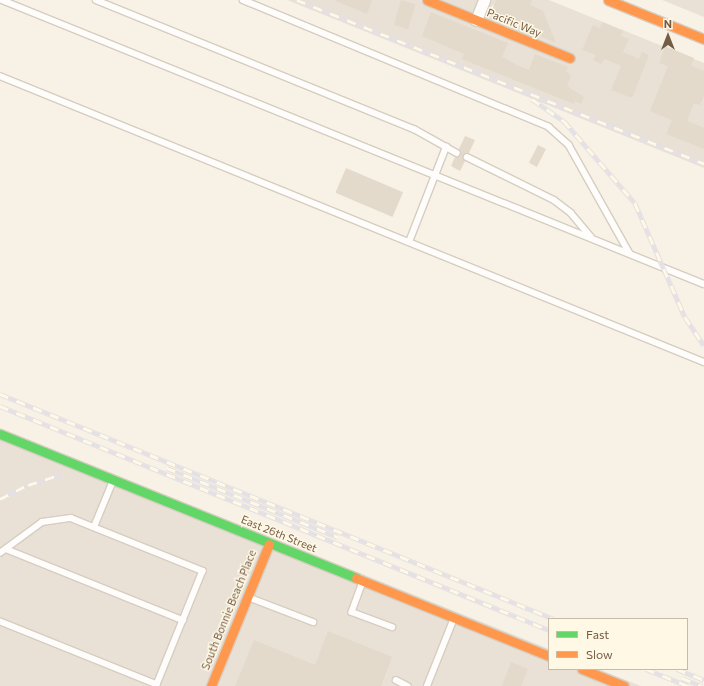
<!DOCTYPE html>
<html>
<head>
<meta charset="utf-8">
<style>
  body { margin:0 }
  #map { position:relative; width:704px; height:686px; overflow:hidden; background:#f7f2e5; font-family:Commissioner,sans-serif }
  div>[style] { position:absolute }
  .industrial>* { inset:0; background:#e9e1d6 }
  .building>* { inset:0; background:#e3dacc; transform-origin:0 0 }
  .roads { filter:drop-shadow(1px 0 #d6cdc0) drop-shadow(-1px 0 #d6cdc0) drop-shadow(0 1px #d6cdc0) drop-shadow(0 -1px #d6cdc0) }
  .lane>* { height:5.5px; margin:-2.75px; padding:0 2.75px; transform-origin:2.75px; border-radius:2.75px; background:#fefdfb }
  .street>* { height:11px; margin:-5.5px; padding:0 5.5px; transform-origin:5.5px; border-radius:5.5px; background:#fefdfb }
  .fast>* { height:9px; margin:-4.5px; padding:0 4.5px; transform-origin:4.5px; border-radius:4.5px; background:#63d668 }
  .slow>* { height:9px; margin:-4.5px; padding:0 4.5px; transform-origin:4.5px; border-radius:4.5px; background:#ff974d }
  .rail>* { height:4.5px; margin-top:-2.25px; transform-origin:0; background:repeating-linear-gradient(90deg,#fff8e5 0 9px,#e4e0e3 0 18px); box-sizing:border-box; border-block:1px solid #e4e0e3 }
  span { translate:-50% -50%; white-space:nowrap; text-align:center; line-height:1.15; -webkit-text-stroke:3px #fff8e5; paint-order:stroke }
  .street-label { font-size:11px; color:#755c45 }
  .legend { position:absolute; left:548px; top:618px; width:140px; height:52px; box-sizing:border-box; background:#fff8e5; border:1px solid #c8baa5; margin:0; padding:5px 7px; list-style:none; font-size:12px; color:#755c45 }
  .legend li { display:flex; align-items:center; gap:8px; height:20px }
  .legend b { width:20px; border:1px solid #c8baa5 }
  .north { position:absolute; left:648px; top:16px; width:40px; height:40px; -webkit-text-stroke:3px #fff8e5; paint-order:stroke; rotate:0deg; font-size:11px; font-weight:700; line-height:16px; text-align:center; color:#755c45 }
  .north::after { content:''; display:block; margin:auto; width:14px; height:18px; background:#755c45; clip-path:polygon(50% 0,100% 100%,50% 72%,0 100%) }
</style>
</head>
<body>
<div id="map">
  <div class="industrial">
    <div style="clip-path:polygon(287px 0,549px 0,704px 63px,704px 168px)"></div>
    <div style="clip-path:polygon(662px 0,704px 0,704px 17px)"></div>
    <div style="clip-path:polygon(0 429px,549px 649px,549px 669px,598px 669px,641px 686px,0 686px)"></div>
  </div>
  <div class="building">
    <div style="clip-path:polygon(334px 0,372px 0,367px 14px)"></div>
    <div style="left:401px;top:0;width:15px;height:26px;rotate:16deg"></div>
    <div style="clip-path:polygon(496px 0,532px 0,530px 5px,543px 11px,556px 43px,494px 17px,492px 12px)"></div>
    <div style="clip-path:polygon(431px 12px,508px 43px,502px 57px,515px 64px,529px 70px,535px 54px,568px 67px,566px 71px,571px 76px,567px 86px,584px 97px,581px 104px,575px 101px,574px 104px,462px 59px,464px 54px,422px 36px)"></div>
    <div style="clip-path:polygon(602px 22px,623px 31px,621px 36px,629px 39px,623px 52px,639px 59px,642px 52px,649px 55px,632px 98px,611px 90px,621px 66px,605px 59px,601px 64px,593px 60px,596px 55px,582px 50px,593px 25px,600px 28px)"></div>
    <div style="clip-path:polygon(665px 46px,694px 58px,691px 66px,704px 71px,704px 96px,700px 105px,694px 103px,687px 121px,704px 128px,704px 149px,666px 134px,672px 120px,650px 111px,668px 66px,659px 63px)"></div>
    <div style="clip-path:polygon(465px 136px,475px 140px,469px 153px,463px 155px,465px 161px,460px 171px,451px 166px,455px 157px,461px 155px,459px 149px)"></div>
    <div style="left:538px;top:145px;width:9px;height:20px;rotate:27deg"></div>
    <div style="left:346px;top:168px;width:62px;height:27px;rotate:23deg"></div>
    <div style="clip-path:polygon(328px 631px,392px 657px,381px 686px,235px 686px,254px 640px,315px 665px)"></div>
    <div style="clip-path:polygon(511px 662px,528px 669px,521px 686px,502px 686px)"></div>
  </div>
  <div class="roads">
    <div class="lane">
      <div style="left:2px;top:0;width:757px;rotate:22.03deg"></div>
      <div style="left:96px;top:0;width:343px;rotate:22.1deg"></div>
      <div style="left:414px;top:129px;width:49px;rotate:29.2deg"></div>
      <div style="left:243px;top:0;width:331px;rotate:22.5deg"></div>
      <div style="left:549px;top:127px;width:27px;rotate:42deg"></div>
      <div style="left:569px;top:145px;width:123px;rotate:60.7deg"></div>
      <div style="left:0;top:76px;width:760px;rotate:22.11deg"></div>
      <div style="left:467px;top:157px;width:97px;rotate:26.3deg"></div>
      <div style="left:554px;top:200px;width:21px;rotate:37deg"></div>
      <div style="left:571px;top:213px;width:31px;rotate:50deg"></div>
      <div style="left:409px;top:242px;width:102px;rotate:-68.7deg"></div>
      <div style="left:94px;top:527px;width:50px;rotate:-67.6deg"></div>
      <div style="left:6px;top:549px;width:191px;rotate:21.9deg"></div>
      <div style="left:0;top:553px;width:52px;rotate:-36.4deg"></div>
      <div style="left:42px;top:522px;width:29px;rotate:-8deg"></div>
      <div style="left:71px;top:518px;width:142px;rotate:21.9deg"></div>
      <div style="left:203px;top:571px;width:123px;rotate:112deg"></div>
      <div style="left:157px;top:685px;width:169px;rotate:-158.1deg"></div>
      <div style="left:363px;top:582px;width:32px;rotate:110deg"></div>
      <div style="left:352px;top:612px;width:43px;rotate:20.6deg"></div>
      <div style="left:248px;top:597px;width:70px;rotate:21deg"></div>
      <div style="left:396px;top:680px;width:13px;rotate:27deg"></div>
      <div style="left:427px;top:686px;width:73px;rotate:-68.3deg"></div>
    </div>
    <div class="street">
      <div style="left:476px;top:20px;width:22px;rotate:-68deg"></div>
    </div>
    <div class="fast">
      <div style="left:0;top:434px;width:384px;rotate:22deg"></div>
    </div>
    <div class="slow">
      <div style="left:427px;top:0;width:154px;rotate:22.1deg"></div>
      <div style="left:608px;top:0;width:104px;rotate:22.1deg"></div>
      <div style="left:356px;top:578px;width:208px;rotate:22deg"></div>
      <div style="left:582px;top:669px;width:45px;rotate:22deg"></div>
      <div style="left:211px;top:686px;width:153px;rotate:-67.8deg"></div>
    </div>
  </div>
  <div class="rail">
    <div style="left:297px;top:0;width:439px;rotate:21.9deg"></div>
    <div style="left:532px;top:99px;width:39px;rotate:35deg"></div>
    <div style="left:564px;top:121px;width:108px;rotate:49.1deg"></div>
    <div style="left:635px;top:203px;width:124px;rotate:66.3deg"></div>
    <div style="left:685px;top:317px;width:34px;rotate:56deg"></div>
    <div style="left:0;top:394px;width:598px;rotate:22.1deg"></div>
    <div style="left:0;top:406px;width:593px;rotate:22.2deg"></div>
    <div style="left:167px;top:468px;width:184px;rotate:22deg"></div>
    <div style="left:0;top:499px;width:31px;rotate:-27deg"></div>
    <div style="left:28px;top:485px;width:36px;rotate:-18deg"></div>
    <div style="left:646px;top:669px;width:45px;rotate:22deg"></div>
    <div style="left:677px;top:669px;width:29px;rotate:22deg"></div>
    <div style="left:682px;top:678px;width:22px;rotate:22deg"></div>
  </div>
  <div class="street-label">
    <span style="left:514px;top:23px;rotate:22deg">Pacific Way</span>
    <span style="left:279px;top:534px;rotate:22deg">East 26th Street</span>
    <span style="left:229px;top:610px;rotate:-68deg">South Bonnie Beach Place</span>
  </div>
  <ul class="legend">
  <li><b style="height:5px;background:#63d668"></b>Fast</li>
  <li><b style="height:5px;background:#ff974d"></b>Slow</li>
  </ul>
  <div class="north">N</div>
</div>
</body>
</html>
